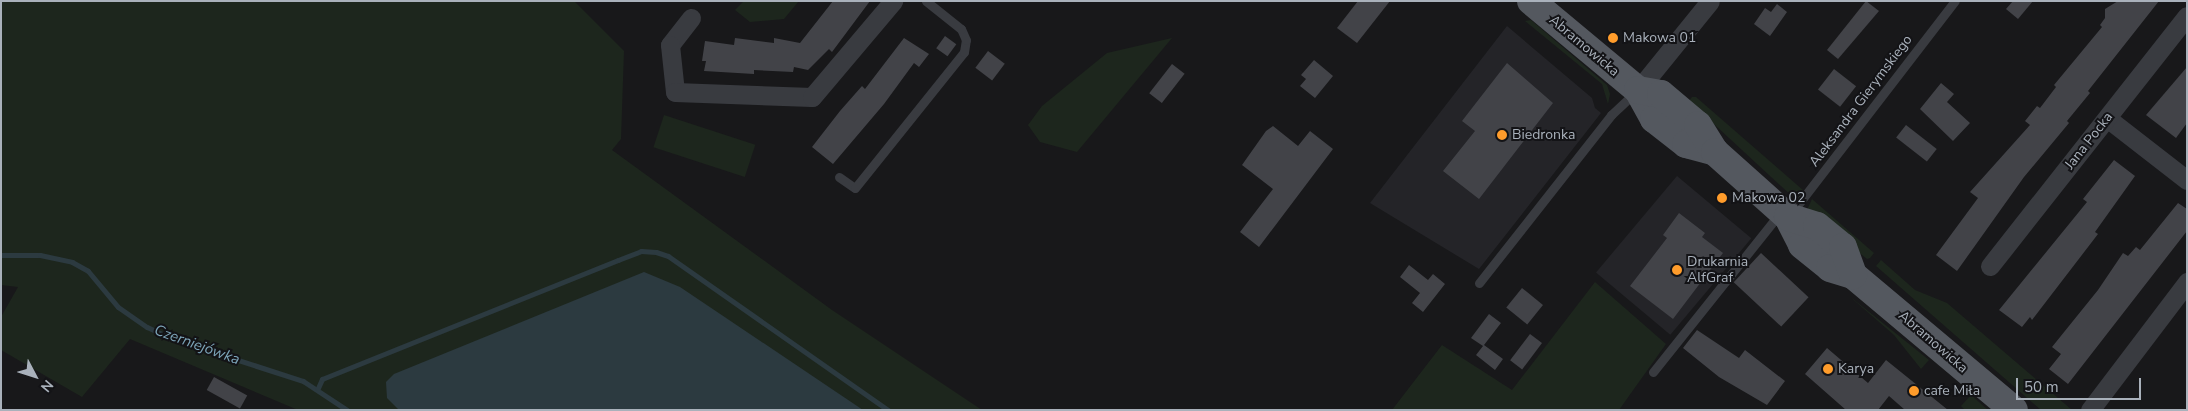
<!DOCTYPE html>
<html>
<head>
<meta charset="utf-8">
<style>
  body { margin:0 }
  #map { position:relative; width:2188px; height:411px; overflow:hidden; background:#18181a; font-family:"Nunito Sans",sans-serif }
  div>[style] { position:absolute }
  .built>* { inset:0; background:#242428; transform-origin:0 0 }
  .green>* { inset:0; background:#1d261d; transform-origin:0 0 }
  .water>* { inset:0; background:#2c3a40 }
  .stream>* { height:5px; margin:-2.5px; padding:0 2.5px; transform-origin:2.5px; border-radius:2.5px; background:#2c3a40 }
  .building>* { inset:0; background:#424348; transform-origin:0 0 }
  .lane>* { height:9px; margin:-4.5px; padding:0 4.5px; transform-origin:4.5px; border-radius:4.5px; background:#393b40 }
  .street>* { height:19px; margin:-9.5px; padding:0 9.5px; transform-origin:9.5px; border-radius:9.5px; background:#393b40 }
  .primary>* { height:28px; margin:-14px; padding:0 14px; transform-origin:14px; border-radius:14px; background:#54585f }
  .dots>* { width:14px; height:14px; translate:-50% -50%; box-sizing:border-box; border:2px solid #131316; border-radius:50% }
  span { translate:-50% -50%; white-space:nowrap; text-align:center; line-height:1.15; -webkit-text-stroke:4px #131316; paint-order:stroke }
  .poi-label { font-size:14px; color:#a9b1bb }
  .left { translate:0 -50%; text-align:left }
  .street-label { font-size:14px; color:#a9b1bb }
  .water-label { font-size:15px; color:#7da5b9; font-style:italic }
  .frame { position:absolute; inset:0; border:2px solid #a9b1bb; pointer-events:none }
  .north { position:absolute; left:10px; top:351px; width:50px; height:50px; -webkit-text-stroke:4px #131316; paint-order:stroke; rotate:130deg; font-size:14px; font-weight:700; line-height:20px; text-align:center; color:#a9b1bb }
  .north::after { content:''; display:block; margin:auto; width:18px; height:22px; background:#a9b1bb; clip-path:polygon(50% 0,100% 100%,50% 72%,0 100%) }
  .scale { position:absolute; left:2016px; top:378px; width:125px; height:22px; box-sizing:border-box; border:2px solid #a9b1bb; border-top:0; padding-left:6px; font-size:15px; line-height:18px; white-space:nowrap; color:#a9b1bb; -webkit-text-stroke:4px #131316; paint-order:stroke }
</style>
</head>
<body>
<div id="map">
  <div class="built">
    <div style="clip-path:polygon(1507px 26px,1592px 98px,1595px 108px,1601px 113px,1479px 269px,1370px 203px)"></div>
    <div style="left:1677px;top:176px;width:97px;height:126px;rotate:40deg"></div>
  </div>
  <div class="green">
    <div style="clip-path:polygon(1px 1px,574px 1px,624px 51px,621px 139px,612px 150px,832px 310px,982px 410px,298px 410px,130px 339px,82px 397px,1px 350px,1px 317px,18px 287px,1px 285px)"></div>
    <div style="clip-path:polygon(744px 1px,799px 1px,784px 19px,750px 22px,735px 10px)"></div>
    <div style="clip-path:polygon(1531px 20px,1607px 85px,1610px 94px,1608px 104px,1602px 84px,1525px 21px)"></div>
    <div style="clip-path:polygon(1172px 38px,1077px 152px,1040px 142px,1028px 125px,1042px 106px,1107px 53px)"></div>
    <div style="clip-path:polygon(1692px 97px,1696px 97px,1804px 191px,1799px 198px,1795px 199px,1689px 101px)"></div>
    <div style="left:664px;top:115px;width:96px;height:34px;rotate:18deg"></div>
    <div style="clip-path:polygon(1812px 199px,1874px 253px,1870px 258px,1867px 259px,1807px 210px)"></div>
    <div style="clip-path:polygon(1881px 260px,1915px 290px,1947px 303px,2072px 410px,2041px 410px,1876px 266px)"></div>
    <div style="clip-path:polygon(1595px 282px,1666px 344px,1619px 410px,1392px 410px,1442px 345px,1512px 390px)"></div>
    <div style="clip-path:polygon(1848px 295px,1929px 360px,1921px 369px,1894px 335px)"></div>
    <div style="clip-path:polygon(1971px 395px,1988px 410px,1965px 410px,1961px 406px)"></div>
  </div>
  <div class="water">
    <div style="clip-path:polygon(644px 272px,680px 287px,863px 410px,399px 410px,387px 398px,386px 382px,394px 374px)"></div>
  </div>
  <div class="stream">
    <div style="left:1px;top:255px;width:39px"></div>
    <div style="left:40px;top:255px;width:33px;rotate:12deg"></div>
    <div style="left:72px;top:262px;width:18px;rotate:29deg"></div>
    <div style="left:88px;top:271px;width:47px;rotate:50.2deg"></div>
    <div style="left:118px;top:307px;width:35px;rotate:35deg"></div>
    <div style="left:147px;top:327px;width:29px;rotate:25deg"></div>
    <div style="left:173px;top:339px;width:137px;rotate:17.9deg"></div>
    <div style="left:303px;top:381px;width:53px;rotate:33.4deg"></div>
    <div style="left:318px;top:388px;width:10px;rotate:-66deg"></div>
    <div style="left:322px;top:379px;width:319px;rotate:-21.9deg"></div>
    <div style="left:618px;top:260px;width:25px;rotate:-21deg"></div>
    <div style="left:641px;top:251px;width:15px;rotate:4deg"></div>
    <div style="left:656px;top:252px;width:13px;rotate:18deg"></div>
    <div style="left:668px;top:256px;width:269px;rotate:35deg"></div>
  </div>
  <div class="building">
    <div style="clip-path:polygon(833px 1px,870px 1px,832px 52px,829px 49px,808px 70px,794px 67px,793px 72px,754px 70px,754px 74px,704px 71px,706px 61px,702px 61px,705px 41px,734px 45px,735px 38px,774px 43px,774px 38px,800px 43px)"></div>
    <div style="clip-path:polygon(1358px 1px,1390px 1px,1357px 43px,1337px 28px)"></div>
    <div style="clip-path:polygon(1866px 1px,1879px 11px,1838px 59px,1827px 50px)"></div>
    <div style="clip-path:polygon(2013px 1px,2033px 1px,2018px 19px,2006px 9px)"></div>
    <div style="clip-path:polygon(2118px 1px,2159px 1px,2088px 91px,2090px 93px,2067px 121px,2069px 123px,2024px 177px,1957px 271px,1936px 255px,1978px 198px,1970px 192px,2030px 125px,2025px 121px,2037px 106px,2040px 108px,2056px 87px,2054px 85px,2102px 27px,2100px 25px,2105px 18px,2105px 9px)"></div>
    <div style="clip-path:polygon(1777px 4px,1787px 12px,1770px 36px,1754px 24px,1765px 8px,1771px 12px)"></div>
    <div style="left:945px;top:36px;width:14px;height:15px;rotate:36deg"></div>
    <div style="clip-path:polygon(904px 38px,929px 54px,919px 67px,914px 63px,884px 104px,833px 164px,812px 147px,840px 111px,862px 86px,865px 89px)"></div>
    <div style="left:988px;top:51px;width:21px;height:21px;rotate:37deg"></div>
    <div style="clip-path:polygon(1314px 60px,1333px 76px,1315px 98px,1300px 86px,1306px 79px,1301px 75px)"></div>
    <div style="clip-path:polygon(1507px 63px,1553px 103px,1479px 199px,1443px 171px,1475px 131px,1462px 121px)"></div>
    <div style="left:1172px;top:64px;width:16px;height:37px;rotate:38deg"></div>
    <div style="clip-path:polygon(2187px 67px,2187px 123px,2176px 138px,2146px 115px)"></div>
    <div style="left:1834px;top:69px;width:28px;height:26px;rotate:38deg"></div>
    <div style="clip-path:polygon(1941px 83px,1954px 94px,1947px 102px,1970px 123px,1953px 141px,1920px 109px)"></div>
    <div style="left:1906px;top:125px;width:39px;height:16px;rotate:38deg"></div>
    <div style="clip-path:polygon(1273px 126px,1298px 146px,1310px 131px,1333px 149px,1259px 247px,1240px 232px,1273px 189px,1242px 165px,1266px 131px)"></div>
    <div style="clip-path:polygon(2114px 160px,2135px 176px,2095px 232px,2098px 234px,2032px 320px,2030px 317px,2022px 327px,1999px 310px,2087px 202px,2083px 199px)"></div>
    <div style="clip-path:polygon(2178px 203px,2187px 209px,2187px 231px,2068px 384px,2049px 369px,2061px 354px,2052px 347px,2098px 290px,2123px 253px,2128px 256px,2136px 247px,2140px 250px)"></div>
    <div style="clip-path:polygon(1679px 213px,1705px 233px,1702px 237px,1723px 253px,1673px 319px,1630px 286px,1667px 238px,1663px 235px)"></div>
    <div style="left:1761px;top:253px;width:65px;height:40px;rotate:43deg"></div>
    <div style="clip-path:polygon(1409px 265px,1428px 280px,1433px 274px,1445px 284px,1423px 312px,1412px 303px,1420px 293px,1400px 277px)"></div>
    <div style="left:1522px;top:288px;width:27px;height:25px;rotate:39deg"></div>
    <div style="clip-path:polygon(1489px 314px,1501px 323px,1484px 345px,1503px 359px,1495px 370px,1476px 355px,1483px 346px,1471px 338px)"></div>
    <div style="clip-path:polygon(1697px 330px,1739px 358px,1745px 350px,1785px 381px,1767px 405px,1719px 377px,1683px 348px)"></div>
    <div style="left:1530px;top:334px;width:15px;height:33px;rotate:37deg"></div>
    <div style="clip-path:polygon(1827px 348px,1868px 383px,1886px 360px,1948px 410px,1905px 410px,1889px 396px,1878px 410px,1846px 410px,1805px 374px)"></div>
    <div style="left:214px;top:377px;width:38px;height:15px;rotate:29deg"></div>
  </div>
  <div class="lane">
    <div style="left:839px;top:177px;width:19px;rotate:35deg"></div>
    <div style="left:855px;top:188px;width:174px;rotate:-51.3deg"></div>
    <div style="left:964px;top:52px;width:12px;rotate:-81deg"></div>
    <div style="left:966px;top:40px;width:12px;rotate:-114deg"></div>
    <div style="left:961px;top:29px;width:45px;rotate:-141.3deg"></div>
    <div style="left:1790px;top:215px;width:270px;rotate:-52.4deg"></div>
    <div style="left:1479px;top:283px;width:214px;rotate:-51.8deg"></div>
    <div style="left:1611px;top:115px;width:34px;rotate:-43deg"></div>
    <div style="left:1653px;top:372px;width:202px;rotate:-51.4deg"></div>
  </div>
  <div class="street">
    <div style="left:691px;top:18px;width:34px;rotate:128deg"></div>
    <div style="left:670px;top:45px;width:47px;rotate:83.9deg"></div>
    <div style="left:675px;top:92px;width:137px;rotate:2.1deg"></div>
    <div style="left:812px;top:97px;width:126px;rotate:-49.8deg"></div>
    <div style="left:1638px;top:90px;width:114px;rotate:-51deg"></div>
    <div style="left:2107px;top:118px;width:101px;rotate:37.8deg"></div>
    <div style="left:1990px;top:266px;width:318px;rotate:-51.8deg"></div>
    <div style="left:2090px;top:410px;width:161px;rotate:-52.8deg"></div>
  </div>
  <div class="primary">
    <div style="left:1531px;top:1px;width:139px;rotate:39.8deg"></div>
    <div style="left:1638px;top:90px;width:33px;rotate:61deg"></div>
    <div style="left:1654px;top:119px;width:41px;rotate:38deg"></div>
    <div style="left:1686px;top:144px;width:30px;rotate:15deg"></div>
    <div style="left:1638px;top:90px;width:23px;rotate:10deg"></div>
    <div style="left:1661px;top:94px;width:48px;rotate:40deg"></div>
    <div style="left:1698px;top:125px;width:32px;rotate:58deg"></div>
    <div style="left:1715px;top:152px;width:98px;rotate:41.7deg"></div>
    <div style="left:1788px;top:217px;width:31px;rotate:63deg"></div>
    <div style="left:1802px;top:245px;width:36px;rotate:39deg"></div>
    <div style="left:1830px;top:268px;width:24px;rotate:17deg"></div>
    <div style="left:1853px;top:275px;width:210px;rotate:40deg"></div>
    <div style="left:1788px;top:217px;width:30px;rotate:17deg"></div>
    <div style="left:1817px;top:226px;width:33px;rotate:39deg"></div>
    <div style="left:1843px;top:247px;width:30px;rotate:70deg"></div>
  </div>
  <div class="dots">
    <div style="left:1613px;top:38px;background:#ff9c2b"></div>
    <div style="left:1502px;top:135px;background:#ff9c2b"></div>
    <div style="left:1722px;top:198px;background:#ff9c2b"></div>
    <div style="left:1677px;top:270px;background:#ff9c2b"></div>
    <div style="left:1828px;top:369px;background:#ff9c2b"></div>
    <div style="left:1914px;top:391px;background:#ff9c2b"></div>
  </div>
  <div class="poi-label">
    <span class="left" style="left:1623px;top:38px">Makowa 01</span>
    <span class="left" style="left:1512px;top:135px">Biedronka</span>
    <span class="left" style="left:1732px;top:198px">Makowa 02</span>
    <span class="left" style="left:1687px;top:270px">Drukarnia<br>AlfGraf</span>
    <span class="left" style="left:1838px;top:369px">Karya</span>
    <span class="left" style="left:1924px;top:391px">cafe Miła</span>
  </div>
  <div class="street-label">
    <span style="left:1584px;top:46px;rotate:40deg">Abramowicka</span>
    <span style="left:1861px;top:101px;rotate:-53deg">Aleksandra Gierymskiego</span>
    <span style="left:2089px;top:141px;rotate:-52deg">Jana Pocka</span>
    <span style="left:1933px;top:342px;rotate:41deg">Abramowicka</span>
  </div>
  <div class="water-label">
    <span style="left:197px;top:345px;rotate:20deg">Czerniejówka</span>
  </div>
  <div class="frame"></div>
  <div class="north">N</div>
  <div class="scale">50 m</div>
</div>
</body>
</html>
